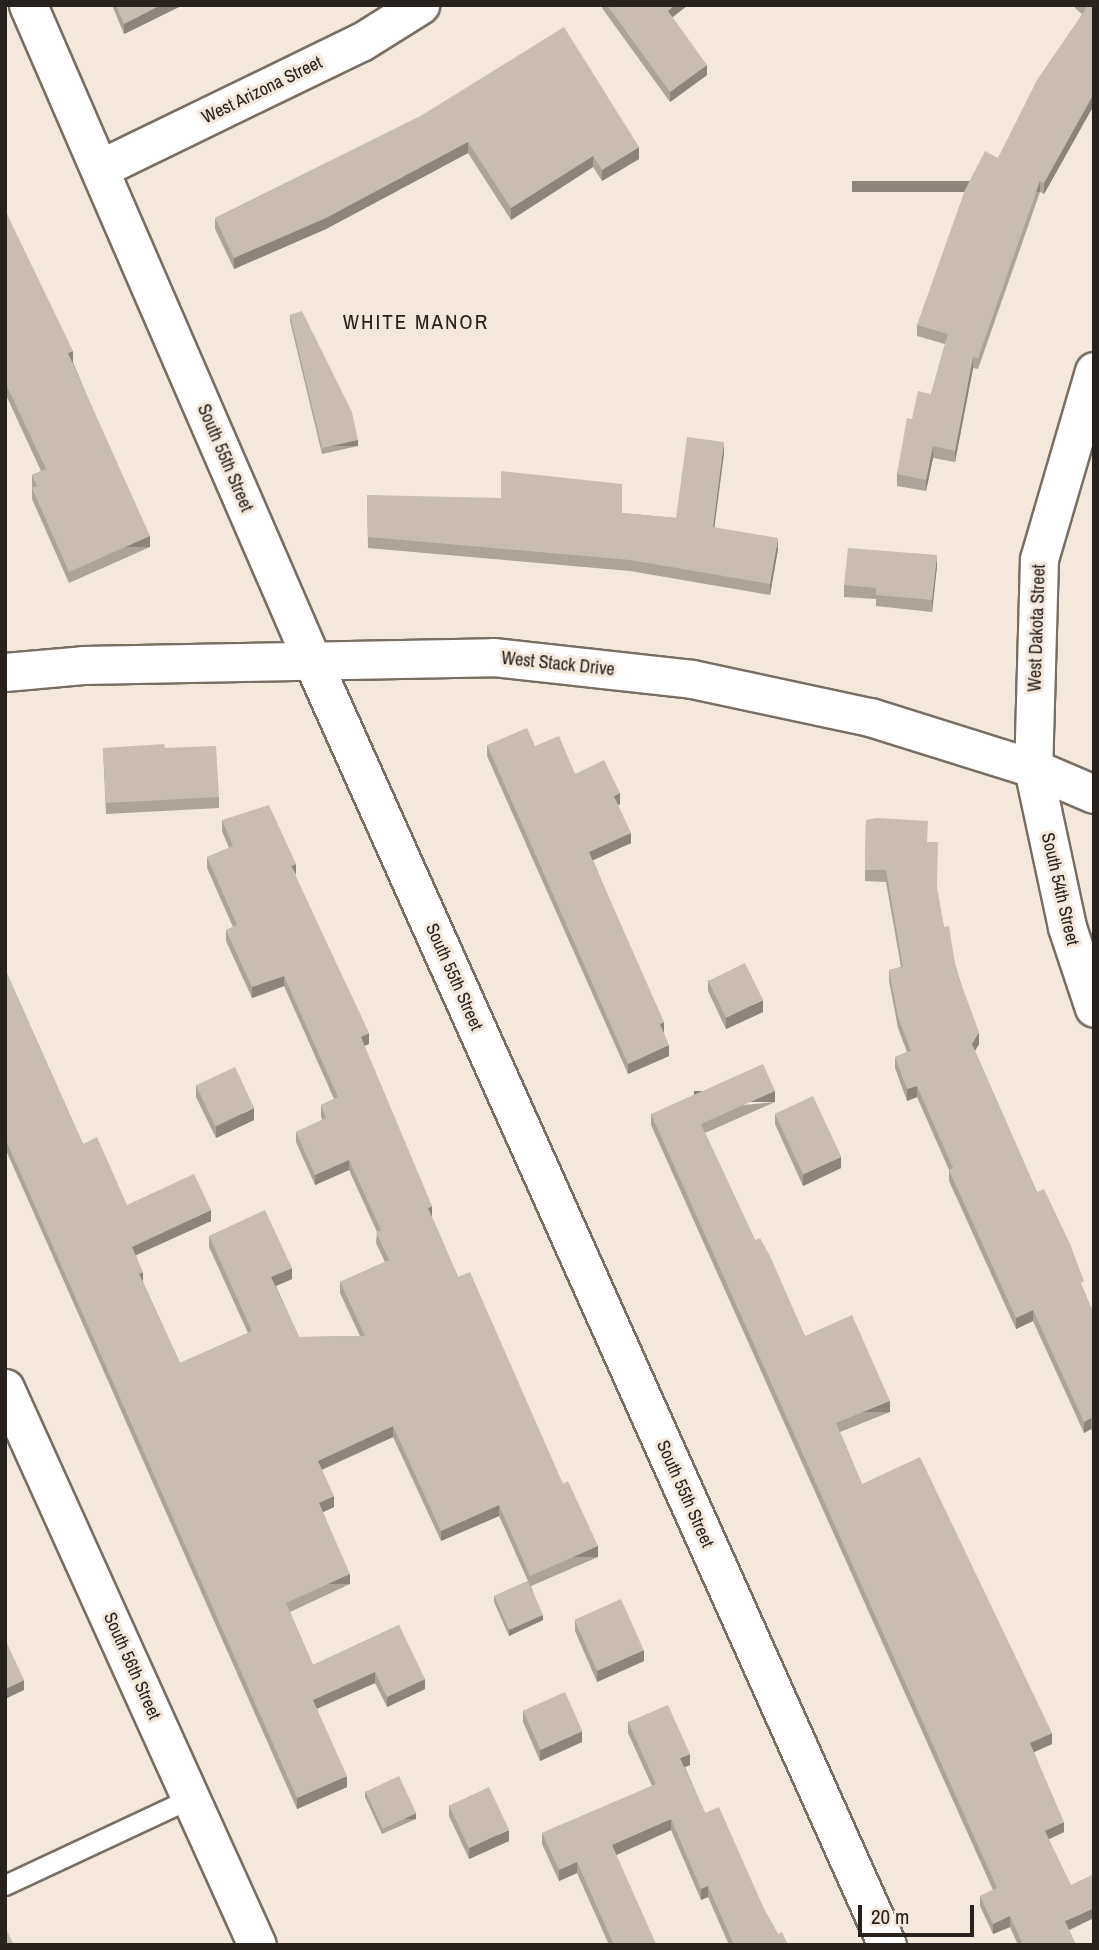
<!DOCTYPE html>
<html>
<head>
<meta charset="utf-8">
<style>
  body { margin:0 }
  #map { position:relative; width:1099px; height:1950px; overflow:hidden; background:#f4e7db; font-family:"Archivo Narrow",sans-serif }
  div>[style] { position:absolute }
  .roads { filter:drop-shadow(2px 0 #796e63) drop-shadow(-2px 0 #796e63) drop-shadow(0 2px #796e63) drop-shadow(0 -2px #796e63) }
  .lane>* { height:19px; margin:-9.5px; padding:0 9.5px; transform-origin:9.5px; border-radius:9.5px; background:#fff }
  .street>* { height:37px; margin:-18.5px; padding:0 18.5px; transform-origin:18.5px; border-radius:18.5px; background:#fff }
  .wall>* { inset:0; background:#ada398 }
  .shaded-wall>* { inset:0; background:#8d847c; transform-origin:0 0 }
  .building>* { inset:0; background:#c9bdb1; transform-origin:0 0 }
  span { translate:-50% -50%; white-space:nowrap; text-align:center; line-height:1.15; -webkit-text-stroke:6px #f4e7db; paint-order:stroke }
  .street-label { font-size:18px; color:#27221e }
  .quarter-label { font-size:21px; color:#27221e; letter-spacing:2px }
  .frame { position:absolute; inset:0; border:7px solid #27221e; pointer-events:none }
  .scale { position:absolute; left:858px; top:1905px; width:116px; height:32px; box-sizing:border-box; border:4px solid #27221e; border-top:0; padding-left:9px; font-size:21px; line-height:24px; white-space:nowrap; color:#27221e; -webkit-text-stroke:5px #f4e7db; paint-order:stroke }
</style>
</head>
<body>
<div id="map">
  <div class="roads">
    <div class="lane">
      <div style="left:5px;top:1885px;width:205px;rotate:-25.1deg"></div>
    </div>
    <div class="street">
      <div style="left:28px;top:5px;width:712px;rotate:66.57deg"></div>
      <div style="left:311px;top:658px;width:1410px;rotate:65.89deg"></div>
      <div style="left:101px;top:168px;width:289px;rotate:-25.9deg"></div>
      <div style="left:361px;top:42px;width:70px;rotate:-32.1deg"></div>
      <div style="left:1094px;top:371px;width:196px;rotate:106.3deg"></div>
      <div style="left:1039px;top:559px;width:209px;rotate:91.6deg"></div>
      <div style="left:1033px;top:768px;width:163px;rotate:77.9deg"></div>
      <div style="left:1067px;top:927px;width:85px;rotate:71.6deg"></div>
      <div style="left:5px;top:672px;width:78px;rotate:-5.1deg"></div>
      <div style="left:83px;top:665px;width:410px;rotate:-1.1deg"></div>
      <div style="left:493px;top:657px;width:200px;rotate:6.3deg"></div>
      <div style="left:692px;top:679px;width:182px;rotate:12.1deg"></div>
      <div style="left:870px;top:717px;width:171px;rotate:17.4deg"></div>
      <div style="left:1033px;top:768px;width:66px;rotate:23.1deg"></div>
      <div style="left:5px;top:1388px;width:611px;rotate:65.66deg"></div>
    </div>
  </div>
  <div class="wall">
    <div style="clip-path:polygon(112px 5px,183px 5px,124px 34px)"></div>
    <div style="clip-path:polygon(602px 5px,688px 5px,672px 17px,707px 75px,670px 102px,602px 8px)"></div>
    <div style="clip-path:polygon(1075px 5px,1094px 5px,1094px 105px,1044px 194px,1040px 192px,978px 369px,973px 368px,955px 462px,933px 458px,926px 491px,897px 486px,897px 474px,912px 419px,931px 394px,945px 344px,917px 336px,917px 325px,998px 158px,1082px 14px,1075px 8px)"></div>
    <div style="clip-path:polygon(419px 117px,639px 159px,602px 181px,593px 167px,511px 220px,468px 153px,326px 229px,234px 269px,215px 229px,215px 218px)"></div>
    <div style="clip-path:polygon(5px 210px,73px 362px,150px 547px,69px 583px,32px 499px,32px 475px,41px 471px,5px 393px)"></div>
    <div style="clip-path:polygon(290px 315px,358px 446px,322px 454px,290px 321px)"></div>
    <div style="clip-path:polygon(724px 453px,714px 527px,778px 549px,770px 595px,630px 571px,368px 548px,367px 495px,622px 513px,676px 518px)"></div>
    <div style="clip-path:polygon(937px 566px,932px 612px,876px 606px,876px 599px,844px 597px,844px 585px)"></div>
    <div style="clip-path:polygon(487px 745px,535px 746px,620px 804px,618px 805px,631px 843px,593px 860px,664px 1032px,669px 1056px,628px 1074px,487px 756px)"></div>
    <div style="clip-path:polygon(103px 748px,165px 748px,219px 797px,219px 808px,106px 814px)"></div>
    <div style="clip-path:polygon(222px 820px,295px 875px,369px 1044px,364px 1046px,432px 1217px,458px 1277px,563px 1484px,598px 1557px,531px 1586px,543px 1620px,509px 1636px,494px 1602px,494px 1596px,528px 1581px,499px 1516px,441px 1541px,393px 1437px,322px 1470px,334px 1507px,323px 1512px,350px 1584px,290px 1612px,313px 1665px,399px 1625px,425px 1689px,387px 1707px,375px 1683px,317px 1709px,347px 1787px,297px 1809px,5px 1148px,5px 969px,83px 1144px,127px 1205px,211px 1221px,136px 1255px,143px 1282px,180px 1363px,248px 1333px,209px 1247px,209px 1236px,292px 1279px,276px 1286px,299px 1337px,360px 1336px,340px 1293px,340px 1282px,385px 1262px,376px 1243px,377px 1232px,349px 1170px,315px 1185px,296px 1142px,296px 1132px,322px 1120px,321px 1116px,321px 1105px,334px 1099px,284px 986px,252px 998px,226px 941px,226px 930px,233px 927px,207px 868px,207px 857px,229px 848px,222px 831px)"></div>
    <div style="clip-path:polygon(866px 820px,927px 842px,944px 927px,979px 1044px,975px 1051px,1037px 1192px,1094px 1314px,1094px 1435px,1091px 1429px,1084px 1433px,1033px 1321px,1016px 1329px,949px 1181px,949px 1170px,917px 1097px,907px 1101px,895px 1068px,895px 1057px,907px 1052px,898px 1028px,889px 981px,889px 970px,901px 967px,886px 882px,865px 881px)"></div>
    <div style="clip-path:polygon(708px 980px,763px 1012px,726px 1029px,708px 991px)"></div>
    <div style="clip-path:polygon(196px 1085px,254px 1120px,216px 1138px,196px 1097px)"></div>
    <div style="clip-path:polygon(775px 1102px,705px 1133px,755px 1240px,805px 1336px,890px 1412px,840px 1432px,862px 1484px,1052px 1744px,1034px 1752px,1064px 1832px,1049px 1839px,1069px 1930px,1076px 1945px,1018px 1945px,1010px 1927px,993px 1934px,980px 1906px,980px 1896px,993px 1890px,651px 1125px,651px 1114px)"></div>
    <div style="clip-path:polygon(775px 1113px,841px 1168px,803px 1186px,775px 1124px)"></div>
    <div style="clip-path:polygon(575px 1620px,644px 1661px,597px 1682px,575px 1631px)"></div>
    <div style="clip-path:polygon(523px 1710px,582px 1742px,540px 1761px,523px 1722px)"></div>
    <div style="clip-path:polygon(628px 1722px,690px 1765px,685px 1767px,705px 1813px,765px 1911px,778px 1934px,788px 1945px,729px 1945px,708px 1897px,701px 1900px,671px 1830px,616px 1855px,656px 1945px,609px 1945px,577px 1873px,559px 1881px,542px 1844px,542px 1833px,652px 1786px,628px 1733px)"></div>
    <div style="clip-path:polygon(365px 1791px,416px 1819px,382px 1834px,365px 1797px)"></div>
    <div style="clip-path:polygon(449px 1805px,509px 1841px,469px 1859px,449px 1816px)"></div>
  </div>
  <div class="shaded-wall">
    <div style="clip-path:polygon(161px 5px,183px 5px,124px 34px,124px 24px)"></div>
    <div style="clip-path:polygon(675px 5px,688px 5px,668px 21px,668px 11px)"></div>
    <div style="clip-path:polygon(707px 65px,707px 75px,670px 102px,670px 92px)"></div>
    <div style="clip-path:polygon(1094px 94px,1094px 105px,1044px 194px,1044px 183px)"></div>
    <div style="clip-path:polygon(468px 142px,468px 153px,326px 229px,234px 269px,234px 258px)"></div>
    <div style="clip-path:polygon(639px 147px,639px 159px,602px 181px,602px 170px)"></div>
    <div style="clip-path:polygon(593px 156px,593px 167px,511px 220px,511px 208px)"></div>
    <div style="left:1040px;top:181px;width:11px;height:188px;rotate:90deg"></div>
    <div style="clip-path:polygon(73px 351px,73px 362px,68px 364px,68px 353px)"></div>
    <div style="clip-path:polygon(973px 357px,973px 368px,955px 462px,955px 451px)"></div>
    <div style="left:358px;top:440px;width:6px;height:37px;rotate:90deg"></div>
    <div style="clip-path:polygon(724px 442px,724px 453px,713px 538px,713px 527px)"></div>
    <div style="clip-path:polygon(933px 446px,933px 458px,926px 491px,926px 480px)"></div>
    <div style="left:150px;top:536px;width:11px;height:89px;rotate:90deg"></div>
    <div style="clip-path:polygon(778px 538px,778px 549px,770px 595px,770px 584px)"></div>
    <div style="clip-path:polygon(937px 555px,937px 566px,932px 612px,932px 600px)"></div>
    <div style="clip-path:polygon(620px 793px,620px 804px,614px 807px,614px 796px)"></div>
    <div style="clip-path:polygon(631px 833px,631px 843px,589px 862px,589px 852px)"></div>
    <div style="clip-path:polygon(296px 864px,296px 875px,291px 866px)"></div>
    <div style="clip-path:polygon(284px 976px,284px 986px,252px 998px,252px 987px)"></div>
    <div style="clip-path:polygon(763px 1000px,763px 1012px,726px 1029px,726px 1018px)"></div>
    <div style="clip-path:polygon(664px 1022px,664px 1032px,660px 1034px,660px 1024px)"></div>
    <div style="clip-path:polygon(979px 1032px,979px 1044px,972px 1055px,972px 1044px)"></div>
    <div style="clip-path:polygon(369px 1033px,369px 1044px,361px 1047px,361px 1037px)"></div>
    <div style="clip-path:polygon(669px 1045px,669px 1056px,628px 1074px,628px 1064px)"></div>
    <div style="clip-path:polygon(917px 1086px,917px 1097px,907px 1101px,907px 1089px)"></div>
    <div style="left:775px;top:1091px;width:11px;height:81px;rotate:90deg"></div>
    <div style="clip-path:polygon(254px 1108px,254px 1120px,216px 1138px,216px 1127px)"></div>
    <div style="clip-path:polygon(841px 1157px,841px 1168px,803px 1186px,803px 1174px)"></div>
    <div style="clip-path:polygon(349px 1160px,349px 1170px,315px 1185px,315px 1175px)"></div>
    <div style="clip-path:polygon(432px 1206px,432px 1217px,428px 1219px,428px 1208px)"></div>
    <div style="clip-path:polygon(211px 1210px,211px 1221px,132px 1257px,132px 1247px)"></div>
    <div style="clip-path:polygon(292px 1268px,292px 1279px,271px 1288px,271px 1277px)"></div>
    <div style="clip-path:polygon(143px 1272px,143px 1282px,139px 1274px)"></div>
    <div style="clip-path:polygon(1033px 1310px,1033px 1321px,1016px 1329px,1016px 1318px)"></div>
    <div style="left:890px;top:1401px;width:11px;height:58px;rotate:90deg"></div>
    <div style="clip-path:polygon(1091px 1418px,1091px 1429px,1084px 1433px,1084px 1422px)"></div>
    <div style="clip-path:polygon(393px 1426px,393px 1437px,318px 1471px,318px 1461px)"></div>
    <div style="clip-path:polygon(334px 1496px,334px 1507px,319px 1514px,319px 1503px)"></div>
    <div style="clip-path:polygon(499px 1505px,499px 1516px,441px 1541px,441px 1531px)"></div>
    <div style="left:598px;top:1546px;width:11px;height:74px;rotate:90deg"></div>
    <div style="left:350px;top:1574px;width:10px;height:70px;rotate:90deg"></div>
    <div style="clip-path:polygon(543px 1615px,543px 1620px,509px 1636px,509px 1630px)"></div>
    <div style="clip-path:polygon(644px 1650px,644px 1661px,597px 1682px,597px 1670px)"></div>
    <div style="clip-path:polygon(375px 1672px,375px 1683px,313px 1710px,313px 1700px)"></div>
    <div style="clip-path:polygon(425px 1679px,425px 1689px,387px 1707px,387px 1697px)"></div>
    <div style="clip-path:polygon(24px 1680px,24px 1690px,5px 1699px,5px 1689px)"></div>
    <div style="clip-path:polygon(582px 1731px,582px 1742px,540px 1761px,540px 1749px)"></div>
    <div style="clip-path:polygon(1052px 1733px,1052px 1744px,1030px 1754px,1030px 1743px)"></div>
    <div style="clip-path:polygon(690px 1754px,690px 1765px,680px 1769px,680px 1758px)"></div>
    <div style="clip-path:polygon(347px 1776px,347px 1787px,297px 1809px,297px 1798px)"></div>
    <div style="left:416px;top:1813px;width:6px;height:37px;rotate:90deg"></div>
    <div style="clip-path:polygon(671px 1819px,671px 1830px,612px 1857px,612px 1845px)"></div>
    <div style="clip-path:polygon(1064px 1822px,1064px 1832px,1045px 1841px,1045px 1831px)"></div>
    <div style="clip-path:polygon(509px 1830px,509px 1841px,469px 1859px,469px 1848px)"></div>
    <div style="clip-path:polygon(577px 1862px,577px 1873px,559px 1881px,559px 1870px)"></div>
    <div style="clip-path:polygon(708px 1886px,708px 1897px,701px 1900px,701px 1889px)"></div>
    <div style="clip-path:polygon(1094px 1908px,1094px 1918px,1065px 1932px,1065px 1921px)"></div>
    <div style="clip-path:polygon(1010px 1916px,1010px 1927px,993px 1934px,993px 1924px)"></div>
  </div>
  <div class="building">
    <div style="clip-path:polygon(116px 5px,161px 5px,124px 24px)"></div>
    <div style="clip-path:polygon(607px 5px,675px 5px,668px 11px,707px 65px,670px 92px)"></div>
    <div style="clip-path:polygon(1085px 5px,1094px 5px,1094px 93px,1044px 183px,1040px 181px,978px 358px,973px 357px,955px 451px,933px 446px,926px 480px,897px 474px,907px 418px,912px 419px,918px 391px,931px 394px,948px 334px,917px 325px,965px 190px,985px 151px,998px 158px,1037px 80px,1087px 7px)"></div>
    <div style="clip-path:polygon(564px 27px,639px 147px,602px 170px,593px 156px,511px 208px,468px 142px,326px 218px,234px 258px,215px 218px,419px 117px)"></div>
    <div style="clip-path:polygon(5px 210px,73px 351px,68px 353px,150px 536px,69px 572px,32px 488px,37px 486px,32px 475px,46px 469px,5px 382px)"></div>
    <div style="clip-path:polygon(302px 311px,352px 412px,358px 440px,322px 448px,290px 315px)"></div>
    <div style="clip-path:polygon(687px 437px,724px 442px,713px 527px,778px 538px,770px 584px,630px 560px,368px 537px,367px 495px,501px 498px,501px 471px,622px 484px,622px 513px,676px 518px)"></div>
    <div style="clip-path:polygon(848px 548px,937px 555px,932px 600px,876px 595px,876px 588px,844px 585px)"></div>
    <div style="clip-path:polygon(527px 728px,535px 746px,559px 736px,575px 774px,604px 760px,620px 793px,614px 796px,631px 833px,589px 852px,664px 1022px,660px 1024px,669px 1045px,628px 1064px,487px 745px)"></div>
    <div style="clip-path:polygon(164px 744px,165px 748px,216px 746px,219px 797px,106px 803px,103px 748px)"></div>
    <div style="clip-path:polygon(269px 805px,296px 864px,291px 866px,369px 1033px,361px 1037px,432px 1206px,428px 1208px,458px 1277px,470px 1272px,563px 1484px,568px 1481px,598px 1546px,530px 1576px,499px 1505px,441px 1531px,393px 1426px,318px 1461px,334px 1496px,319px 1503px,350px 1574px,286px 1603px,313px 1665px,399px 1625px,425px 1679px,387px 1697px,375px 1672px,313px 1700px,347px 1776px,297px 1798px,5px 1138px,5px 969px,83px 1144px,97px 1137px,127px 1205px,194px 1174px,211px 1210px,132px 1247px,143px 1272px,139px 1274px,180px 1363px,252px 1331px,209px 1236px,265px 1210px,292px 1268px,271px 1277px,299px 1337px,365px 1336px,340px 1282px,389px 1260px,376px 1232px,381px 1230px,349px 1160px,315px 1175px,296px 1132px,326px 1118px,321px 1105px,338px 1097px,284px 976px,252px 987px,226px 930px,237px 925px,207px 857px,233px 846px,222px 820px)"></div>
    <div style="clip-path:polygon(876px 818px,928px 821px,927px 842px,938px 842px,937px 887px,944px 927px,949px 926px,956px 970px,979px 1032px,972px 1044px,1037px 1192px,1044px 1189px,1070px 1244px,1084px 1281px,1081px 1283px,1094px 1314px,1094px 1423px,1091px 1418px,1084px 1422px,1033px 1310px,1016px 1318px,949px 1170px,953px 1168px,917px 1086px,907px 1089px,895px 1057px,911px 1051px,898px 1017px,889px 970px,903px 967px,886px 870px,865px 870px,866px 820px)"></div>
    <div style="left:745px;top:963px;width:41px;height:41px;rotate:64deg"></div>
    <div style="clip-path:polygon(763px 1064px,775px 1091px,701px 1124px,755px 1240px,760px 1238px,770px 1256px,805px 1336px,852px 1315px,890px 1401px,836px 1423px,862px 1484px,920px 1457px,1052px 1733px,1030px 1743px,1064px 1822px,1045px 1831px,1071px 1885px,1094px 1874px,1094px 1908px,1065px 1921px,1076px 1945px,1023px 1945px,1010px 1916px,993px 1924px,980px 1896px,997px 1888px,651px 1114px)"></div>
    <div style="left:235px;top:1067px;width:45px;height:43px;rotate:65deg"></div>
    <div style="left:813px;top:1096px;width:67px;height:42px;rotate:65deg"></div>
    <div style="left:528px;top:1581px;width:37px;height:37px;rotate:66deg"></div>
    <div style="left:621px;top:1599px;width:56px;height:51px;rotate:66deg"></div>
    <div style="clip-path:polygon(5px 1639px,24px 1680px,5px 1689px)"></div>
    <div style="left:565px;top:1692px;width:43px;height:46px;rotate:66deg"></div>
    <div style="clip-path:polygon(668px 1705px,690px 1754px,680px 1758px,705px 1813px,719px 1807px,765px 1911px,778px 1934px,782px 1932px,788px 1945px,734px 1945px,708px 1886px,701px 1889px,671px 1819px,612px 1845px,656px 1944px,654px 1945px,614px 1945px,577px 1862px,559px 1870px,542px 1833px,656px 1784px,628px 1722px)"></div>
    <div style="left:399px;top:1776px;width:41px;height:37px;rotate:65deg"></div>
    <div style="left:489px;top:1787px;width:47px;height:44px;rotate:65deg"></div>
    <div style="clip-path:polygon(5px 1927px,14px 1945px,5px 1945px)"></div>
  </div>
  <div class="street-label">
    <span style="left:262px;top:90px;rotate:-26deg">West Arizona Street</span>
    <span style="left:225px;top:458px;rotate:67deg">South 55th Street</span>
    <span style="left:1037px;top:628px;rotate:-88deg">West Dakota Street</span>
    <span style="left:558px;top:664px;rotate:6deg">West Stack Drive</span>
    <span style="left:1060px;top:889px;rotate:77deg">South 54th Street</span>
    <span style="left:454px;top:977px;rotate:66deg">South 55th Street</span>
    <span style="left:685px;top:1494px;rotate:66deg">South 55th Street</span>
    <span style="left:132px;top:1666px;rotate:66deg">South 56th Street</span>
  </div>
  <div class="quarter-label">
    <span style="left:416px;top:322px">WHITE MANOR</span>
  </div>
  <div class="frame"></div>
  <div class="scale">20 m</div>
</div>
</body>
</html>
